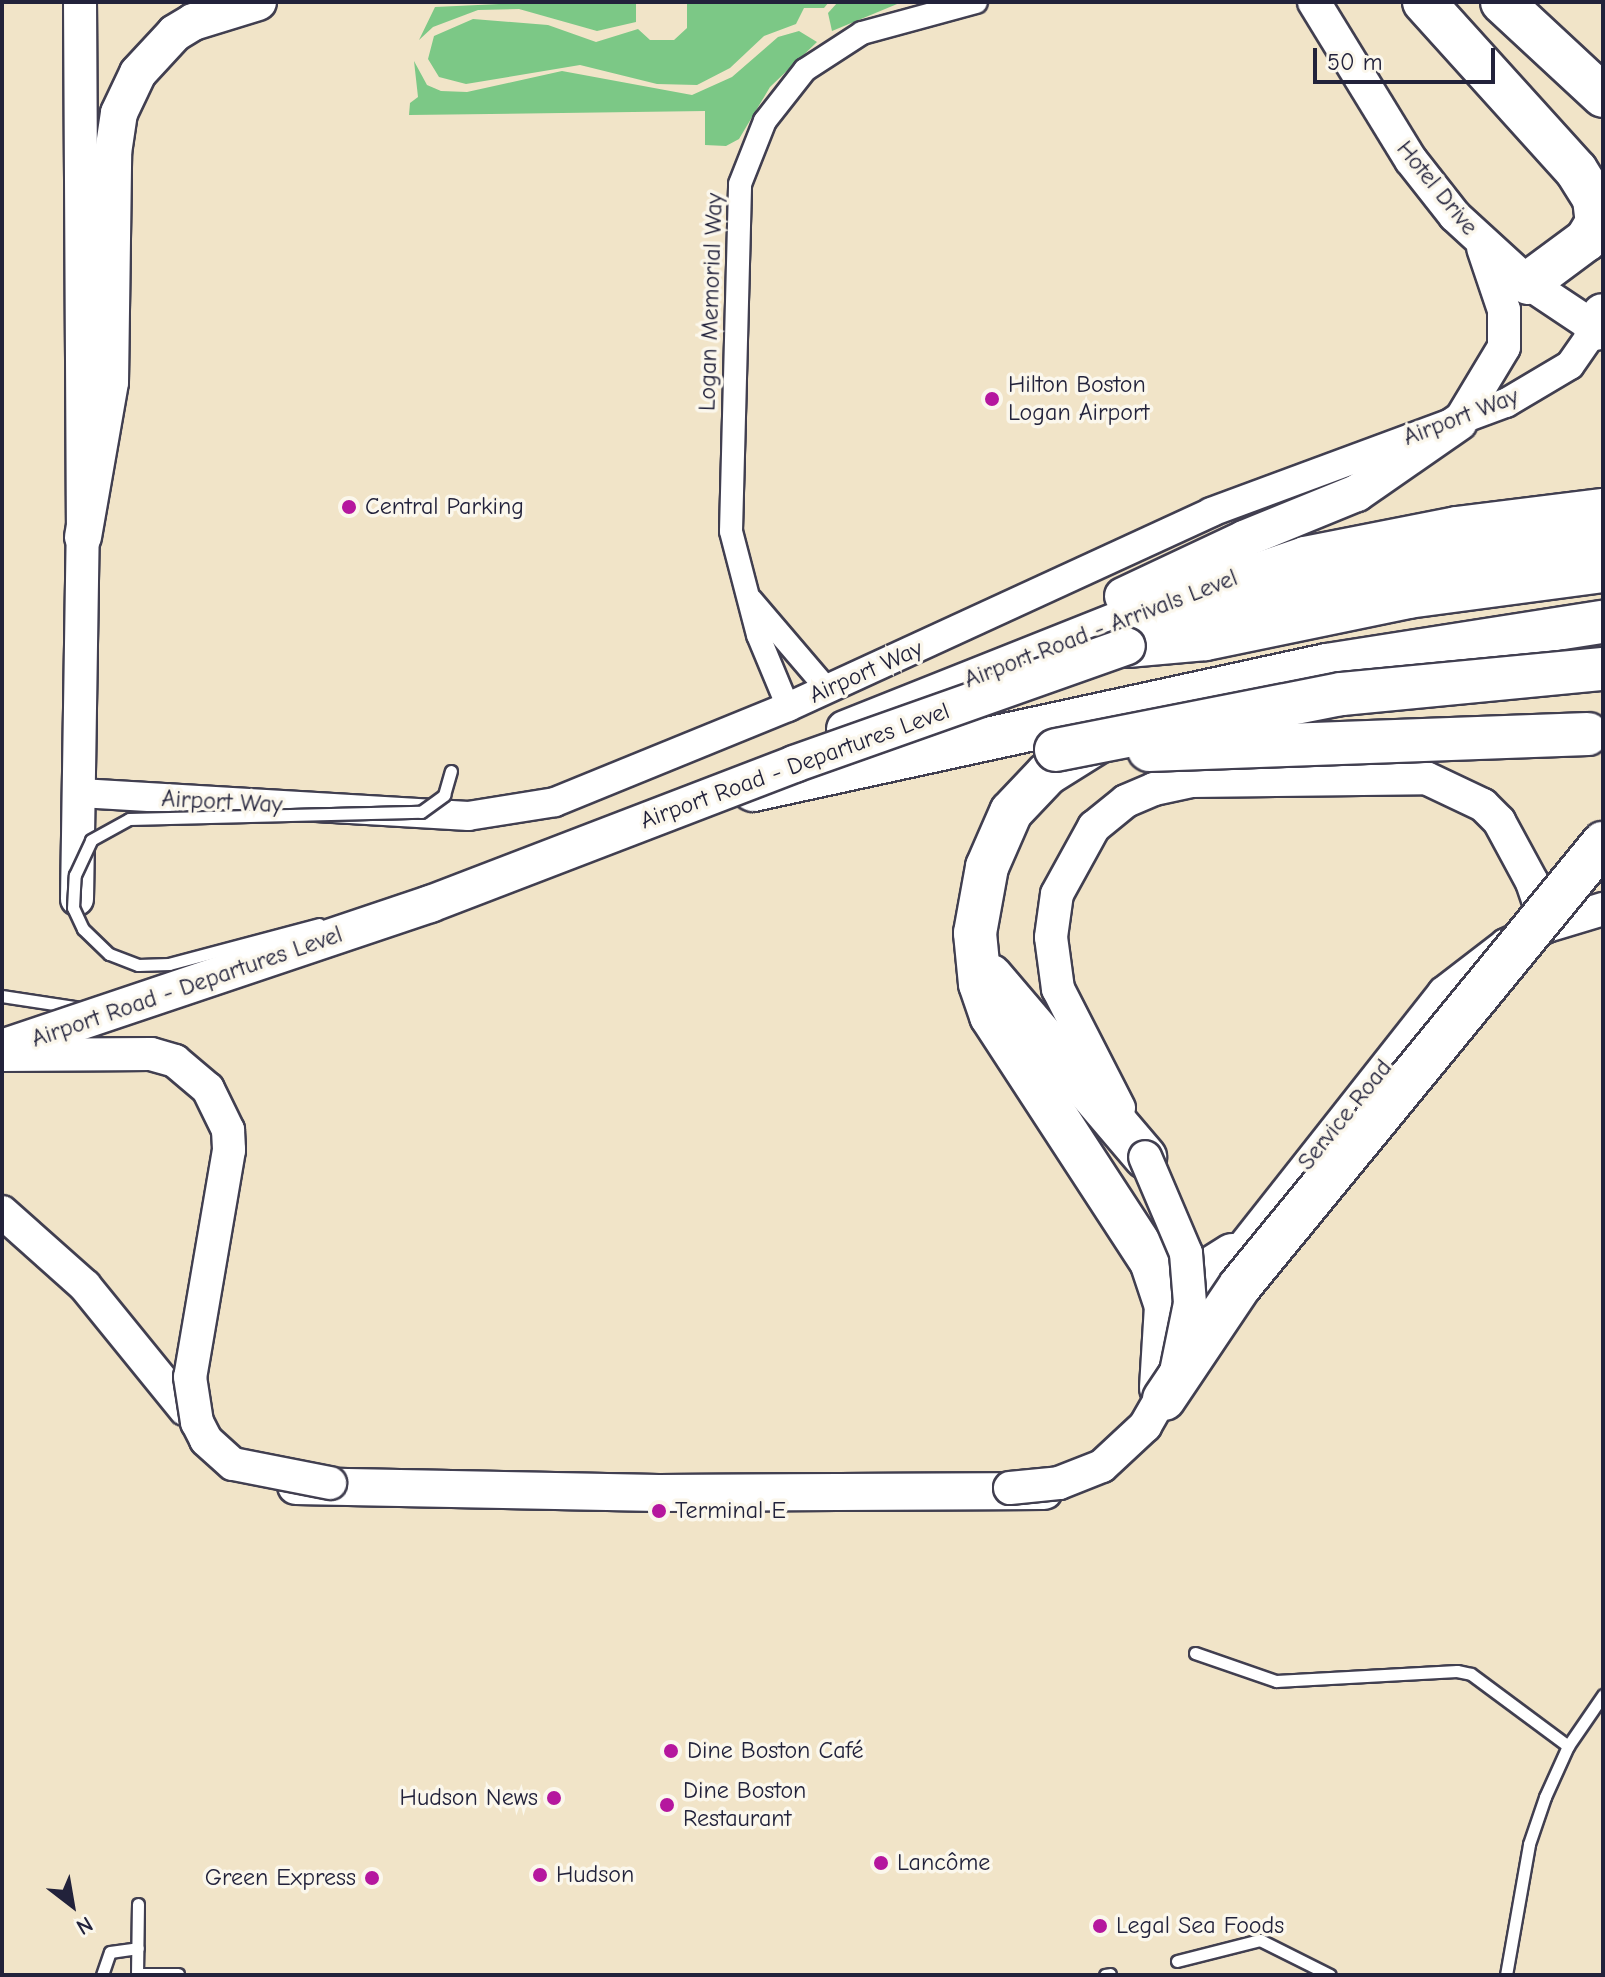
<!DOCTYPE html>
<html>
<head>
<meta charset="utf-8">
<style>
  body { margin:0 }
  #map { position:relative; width:1605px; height:1977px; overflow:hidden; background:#f1e4c8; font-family:"Comic Neue",sans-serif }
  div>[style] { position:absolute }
  .green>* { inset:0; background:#7cc886 }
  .roads { filter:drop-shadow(2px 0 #413f50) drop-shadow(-2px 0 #413f50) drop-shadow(0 2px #413f50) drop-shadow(0 -2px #413f50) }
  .service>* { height:11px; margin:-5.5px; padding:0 5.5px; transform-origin:5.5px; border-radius:5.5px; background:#fff }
  .minor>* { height:22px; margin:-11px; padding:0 11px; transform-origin:11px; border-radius:11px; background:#fff }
  .tertiary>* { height:28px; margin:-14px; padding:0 14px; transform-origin:14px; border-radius:14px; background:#fff }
  .secondary>* { height:32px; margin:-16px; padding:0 16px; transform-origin:16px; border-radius:16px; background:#fff }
  .primary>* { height:36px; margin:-18px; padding:0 18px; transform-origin:18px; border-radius:18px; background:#fff }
  .motorway>* { height:42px; margin:-21px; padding:0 21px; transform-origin:21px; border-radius:21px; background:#fff }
  .bridges { filter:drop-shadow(2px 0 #413f50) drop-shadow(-2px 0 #413f50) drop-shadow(0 2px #413f50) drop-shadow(0 -2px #413f50) }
  .service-bridge>* { height:11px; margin:-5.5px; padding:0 5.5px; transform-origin:5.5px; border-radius:5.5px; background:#fff }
  .secondary-bridge>* { height:32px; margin:-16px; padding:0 16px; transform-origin:16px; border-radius:16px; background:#fff }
  .primary-bridge>* { height:36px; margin:-18px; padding:0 18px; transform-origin:18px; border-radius:18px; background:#fff }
  .motorway-bridge>* { height:42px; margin:-21px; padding:0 21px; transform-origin:21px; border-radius:21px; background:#fff }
  .dots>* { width:22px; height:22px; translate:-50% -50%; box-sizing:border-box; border:4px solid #fbf7ec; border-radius:50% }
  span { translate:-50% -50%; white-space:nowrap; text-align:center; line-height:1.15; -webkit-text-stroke:7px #fbf7ec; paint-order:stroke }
  .street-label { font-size:24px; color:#22223b }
  .poi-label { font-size:24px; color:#22223b }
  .left { translate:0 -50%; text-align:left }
  .right { translate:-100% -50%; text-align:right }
  .frame { position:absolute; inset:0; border:4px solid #22223b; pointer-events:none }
  .north { position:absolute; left:32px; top:1865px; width:80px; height:80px; -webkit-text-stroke:6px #fbf7ec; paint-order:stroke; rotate:149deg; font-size:22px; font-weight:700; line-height:32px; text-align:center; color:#22223b }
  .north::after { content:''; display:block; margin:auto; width:28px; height:36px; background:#22223b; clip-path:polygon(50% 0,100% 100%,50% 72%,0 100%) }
  .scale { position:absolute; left:1313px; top:48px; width:182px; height:36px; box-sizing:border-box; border:4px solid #22223b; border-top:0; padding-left:10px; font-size:24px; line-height:28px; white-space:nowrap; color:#22223b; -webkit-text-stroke:6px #fbf7ec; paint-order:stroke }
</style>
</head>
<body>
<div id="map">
  <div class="green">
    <div style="clip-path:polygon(541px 2px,636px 2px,636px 22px,597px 31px,519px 9px,478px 10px,433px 27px,419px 40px,435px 7px)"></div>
    <div style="clip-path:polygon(687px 2px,829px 2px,824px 8px,804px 8px,796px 24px,764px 36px,730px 68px,697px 85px,657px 84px,580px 65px,466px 84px,439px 77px,428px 59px,434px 36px,473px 19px,548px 25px,596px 42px,638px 29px,650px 40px,674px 40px,687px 28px)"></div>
    <div style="clip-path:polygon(838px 2px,902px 2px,832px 31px,828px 13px)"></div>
    <div style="clip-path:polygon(799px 31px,817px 42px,770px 87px,739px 139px,726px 146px,705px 145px,705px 111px,409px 115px,410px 103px,418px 97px,414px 61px,427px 85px,441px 91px,467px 92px,562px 71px,692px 95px,732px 77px,778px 37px)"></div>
  </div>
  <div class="roads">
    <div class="service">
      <div style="left:2px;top:996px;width:79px;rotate:8.7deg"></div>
      <div style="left:1195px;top:1653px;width:86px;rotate:19.1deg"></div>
      <div style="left:1276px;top:1681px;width:181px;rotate:-3.2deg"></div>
      <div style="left:1457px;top:1671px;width:14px;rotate:12deg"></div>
      <div style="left:1471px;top:1674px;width:121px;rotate:36.6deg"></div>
      <div style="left:1177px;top:1961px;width:86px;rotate:-14.2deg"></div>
      <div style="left:1260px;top:1940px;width:78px;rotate:26.6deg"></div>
      <div style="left:138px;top:1974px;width:40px"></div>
      <div style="left:102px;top:1975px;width:24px;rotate:-71deg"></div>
      <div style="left:110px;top:1952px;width:28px;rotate:-8deg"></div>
      <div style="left:137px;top:1975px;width:71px;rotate:-89.2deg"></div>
      <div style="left:1105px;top:1975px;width:5px;rotate:-11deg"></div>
      <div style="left:1506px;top:1975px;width:133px;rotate:-80deg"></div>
      <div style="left:1529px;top:1844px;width:50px;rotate:-71.2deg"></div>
      <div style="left:1545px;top:1797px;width:56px;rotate:-65.7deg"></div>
      <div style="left:1568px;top:1746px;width:62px;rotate:-55.5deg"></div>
    </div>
    <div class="minor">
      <div style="left:751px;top:600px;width:118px;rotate:49.5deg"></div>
      <div style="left:788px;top:707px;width:78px;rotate:-112.6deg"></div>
      <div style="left:758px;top:635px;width:107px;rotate:-104.6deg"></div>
      <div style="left:731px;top:531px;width:347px;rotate:-88.5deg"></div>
      <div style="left:740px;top:184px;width:68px;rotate:-68.4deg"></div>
      <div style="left:765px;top:121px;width:65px;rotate:-51.9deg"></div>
      <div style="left:805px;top:70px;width:68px;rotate:-33deg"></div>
      <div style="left:862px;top:33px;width:118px;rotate:-15.2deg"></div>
    </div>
    <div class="tertiary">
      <div style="left:80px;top:793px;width:389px;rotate:3.4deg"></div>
      <div style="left:468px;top:816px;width:88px;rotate:-9.1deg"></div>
      <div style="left:555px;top:802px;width:252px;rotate:-22.2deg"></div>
      <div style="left:788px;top:707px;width:466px;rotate:-24.7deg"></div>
      <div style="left:1211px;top:512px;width:314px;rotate:-20.3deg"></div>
      <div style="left:1506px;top:403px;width:74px;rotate:-30.7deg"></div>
      <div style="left:1570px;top:365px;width:44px;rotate:-55.2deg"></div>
    </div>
    <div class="secondary">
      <div style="left:1314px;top:2px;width:185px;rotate:58.5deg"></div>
      <div style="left:1411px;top:160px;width:71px;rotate:51.8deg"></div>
      <div style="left:1455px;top:216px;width:99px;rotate:42.5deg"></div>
      <div style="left:1528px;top:283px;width:90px;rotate:33.7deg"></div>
      <div style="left:1459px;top:422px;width:87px;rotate:-59deg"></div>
      <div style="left:1504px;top:347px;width:37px;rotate:-90deg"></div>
      <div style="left:1504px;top:310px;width:65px;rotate:-108.7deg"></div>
      <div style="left:77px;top:899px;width:362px;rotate:-89.1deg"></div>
      <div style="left:83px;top:537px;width:535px;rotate:-90.32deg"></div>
      <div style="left:1119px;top:1108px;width:134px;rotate:-117.1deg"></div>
      <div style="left:1058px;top:989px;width:52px;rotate:-97.7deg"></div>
      <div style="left:1051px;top:937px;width:43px;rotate:-82.1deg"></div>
      <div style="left:1057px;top:894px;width:77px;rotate:-61.1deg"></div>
      <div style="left:1094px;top:827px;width:41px;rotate:-39.1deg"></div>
      <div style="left:1126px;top:801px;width:30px;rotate:-23deg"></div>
      <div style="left:1154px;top:789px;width:38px;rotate:-12deg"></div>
      <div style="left:1191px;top:781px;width:235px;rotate:-0.7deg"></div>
      <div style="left:1426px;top:778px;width:63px;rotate:25.3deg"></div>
      <div style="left:1483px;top:805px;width:23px;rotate:45deg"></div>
      <div style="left:1499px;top:821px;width:69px;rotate:61.6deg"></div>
      <div style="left:1532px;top:882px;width:46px;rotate:71.2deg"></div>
      <div style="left:2px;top:1212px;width:111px;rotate:41.7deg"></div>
      <div style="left:85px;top:1286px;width:159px;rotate:50.9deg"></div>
      <div style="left:1223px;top:1273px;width:357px;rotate:-51.7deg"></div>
      <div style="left:1444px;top:993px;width:78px;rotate:-37.7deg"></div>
      <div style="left:1506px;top:945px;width:45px;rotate:-24.9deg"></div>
      <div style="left:1547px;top:926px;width:59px;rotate:-16.9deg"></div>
    </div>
    <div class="primary">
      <div style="left:83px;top:537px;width:157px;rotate:-80.1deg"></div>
      <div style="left:110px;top:382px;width:229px;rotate:-89.2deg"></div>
      <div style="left:113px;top:153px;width:40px;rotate:-81.5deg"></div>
      <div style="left:119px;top:113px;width:44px;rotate:-64.6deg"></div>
      <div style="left:138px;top:73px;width:54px;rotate:-47.2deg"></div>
      <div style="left:175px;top:33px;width:21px;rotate:-31deg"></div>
      <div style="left:193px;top:22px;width:68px;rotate:-17.1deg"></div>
      <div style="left:1123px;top:596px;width:134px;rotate:-25.2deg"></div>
      <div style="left:1244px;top:539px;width:122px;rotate:-22.2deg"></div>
      <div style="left:1357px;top:493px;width:124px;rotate:-34.8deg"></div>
      <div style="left:1162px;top:633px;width:225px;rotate:-16.5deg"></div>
      <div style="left:1378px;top:569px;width:227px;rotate:-7.8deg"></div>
      <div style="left:845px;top:729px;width:325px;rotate:-21.7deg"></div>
      <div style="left:1147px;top:609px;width:167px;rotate:-18.9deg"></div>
      <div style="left:1305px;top:555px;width:154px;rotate:-11.2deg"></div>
      <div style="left:1456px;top:525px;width:148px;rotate:-7deg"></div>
      <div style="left:296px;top:1486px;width:363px;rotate:1.1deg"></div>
      <div style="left:659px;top:1493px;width:385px;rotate:-0.3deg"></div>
    </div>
    <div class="motorway">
      <div style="left:1424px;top:2px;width:227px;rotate:47.9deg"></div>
      <div style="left:1576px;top:170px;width:34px;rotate:58deg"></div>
      <div style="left:1594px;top:199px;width:23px;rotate:83deg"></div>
      <div style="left:1597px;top:222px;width:21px;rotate:121deg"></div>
      <div style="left:1586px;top:240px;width:72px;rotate:143.4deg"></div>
      <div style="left:1502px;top:2px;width:138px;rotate:42.9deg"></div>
      <div style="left:1595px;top:329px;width:16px;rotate:-60deg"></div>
      <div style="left:1127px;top:646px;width:79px;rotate:-5.1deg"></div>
      <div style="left:1206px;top:639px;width:206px;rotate:-11.7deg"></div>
      <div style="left:1408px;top:597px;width:197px;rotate:-7.6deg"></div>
      <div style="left:1103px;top:739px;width:66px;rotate:148deg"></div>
      <div style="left:1047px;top:774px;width:52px;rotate:133.5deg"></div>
      <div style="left:1011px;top:812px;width:60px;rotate:113.6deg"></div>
      <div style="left:987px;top:867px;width:67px;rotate:100.3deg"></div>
      <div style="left:975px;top:933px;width:51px;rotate:84.4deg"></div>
      <div style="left:980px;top:984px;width:34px;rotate:71deg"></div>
      <div style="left:991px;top:1016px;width:293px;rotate:56.9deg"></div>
      <div style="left:1151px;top:1261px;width:47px;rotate:71.6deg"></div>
      <div style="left:1166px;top:1306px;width:82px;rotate:93.5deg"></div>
      <div style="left:753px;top:790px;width:587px;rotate:-12.29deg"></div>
      <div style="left:1327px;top:665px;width:279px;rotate:-8.9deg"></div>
      <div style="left:991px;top:976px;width:238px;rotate:49.6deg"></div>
      <div style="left:1152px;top:1262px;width:38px;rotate:25deg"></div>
      <div style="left:1186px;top:1278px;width:16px;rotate:-14deg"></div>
      <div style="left:1202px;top:1274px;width:36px;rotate:-32deg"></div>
    </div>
  </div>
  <div class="bridges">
    <div class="service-bridge">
      <div style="left:319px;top:924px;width:155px;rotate:165.1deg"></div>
      <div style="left:169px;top:964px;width:31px;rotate:178deg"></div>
      <div style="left:138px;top:965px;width:31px;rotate:-159deg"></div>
      <div style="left:109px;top:954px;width:36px;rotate:-136deg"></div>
      <div style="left:83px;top:929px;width:23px;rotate:-115deg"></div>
      <div style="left:73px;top:908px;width:33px;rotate:-87deg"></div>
      <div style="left:75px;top:875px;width:38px;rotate:-65deg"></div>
      <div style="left:91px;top:840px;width:43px;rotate:-28.9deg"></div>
      <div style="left:129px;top:819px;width:292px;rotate:-1.4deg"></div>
      <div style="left:421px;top:812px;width:29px;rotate:-36deg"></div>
      <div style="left:444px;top:795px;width:25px;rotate:-74deg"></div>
    </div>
    <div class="secondary-bridge">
      <div style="left:2px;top:1055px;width:149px;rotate:-0.4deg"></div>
      <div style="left:151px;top:1054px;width:25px;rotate:16deg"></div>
      <div style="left:175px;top:1061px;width:43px;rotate:40.3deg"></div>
      <div style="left:208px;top:1089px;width:46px;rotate:64deg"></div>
      <div style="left:228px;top:1130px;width:20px;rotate:87deg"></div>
      <div style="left:229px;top:1150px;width:230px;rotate:99.7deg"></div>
      <div style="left:190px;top:1377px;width:46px;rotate:81.2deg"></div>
      <div style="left:197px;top:1422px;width:20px;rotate:63deg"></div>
      <div style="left:206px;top:1440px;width:36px;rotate:42deg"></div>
      <div style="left:233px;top:1464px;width:99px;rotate:11.1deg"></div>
      <div style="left:1010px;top:1488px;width:49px;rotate:-5.8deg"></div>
      <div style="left:1059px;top:1483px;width:46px;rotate:-21.6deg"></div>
      <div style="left:1102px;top:1466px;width:59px;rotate:-42.9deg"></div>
      <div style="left:1145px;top:1426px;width:62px;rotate:-60.1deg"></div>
      <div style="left:1176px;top:1372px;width:70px;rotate:-78.5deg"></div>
      <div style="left:1190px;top:1303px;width:50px;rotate:-94.6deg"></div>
      <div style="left:1186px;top:1253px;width:104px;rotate:-113.1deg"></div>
    </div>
    <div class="primary-bridge">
      <div style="left:2px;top:1048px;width:452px;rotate:-18.6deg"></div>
      <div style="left:430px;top:904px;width:390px;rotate:-21deg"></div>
      <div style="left:794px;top:764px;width:353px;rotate:-19.5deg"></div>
    </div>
    <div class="motorway-bridge">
      <div style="left:1056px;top:750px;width:291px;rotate:-11.1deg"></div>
      <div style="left:1342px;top:694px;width:262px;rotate:-5.5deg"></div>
      <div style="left:1149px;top:750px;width:439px;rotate:-2.1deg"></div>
      <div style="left:1164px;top:1399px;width:136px;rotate:-56.1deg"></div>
      <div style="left:1240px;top:1286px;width:573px;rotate:-50.67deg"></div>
    </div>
  </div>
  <div class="dots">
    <div style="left:992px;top:399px;background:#b5179e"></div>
    <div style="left:349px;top:507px;background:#b5179e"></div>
    <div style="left:659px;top:1511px;background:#b5179e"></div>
    <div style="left:671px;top:1751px;background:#b5179e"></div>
    <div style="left:554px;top:1798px;background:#b5179e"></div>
    <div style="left:667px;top:1805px;background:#b5179e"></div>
    <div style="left:881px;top:1863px;background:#b5179e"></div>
    <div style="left:540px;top:1875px;background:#b5179e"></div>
    <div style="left:372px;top:1878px;background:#b5179e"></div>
    <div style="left:1100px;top:1926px;background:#b5179e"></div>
  </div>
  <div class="street-label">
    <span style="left:1437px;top:188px;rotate:51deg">Hotel Drive</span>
    <span style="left:711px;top:302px;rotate:-88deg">Logan Memorial Way</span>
    <span style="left:1461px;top:417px;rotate:-21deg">Airport Way</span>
    <span style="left:1101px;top:629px;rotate:-21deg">Airport Road - Arrivals Level</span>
    <span style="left:866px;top:672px;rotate:-24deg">Airport Way</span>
    <span style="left:795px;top:766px;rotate:-20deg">Airport Road - Departures Level</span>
    <span style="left:222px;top:802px;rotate:3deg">Airport Way</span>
    <span style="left:187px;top:987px;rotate:-19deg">Airport Road - Departures Level</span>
    <span style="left:1345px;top:1115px;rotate:-51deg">Service Road</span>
  </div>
  <div class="poi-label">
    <span class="left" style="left:1008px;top:399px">Hilton Boston<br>Logan Airport</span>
    <span class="left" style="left:365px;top:507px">Central Parking</span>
    <span class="left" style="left:675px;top:1511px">Terminal E</span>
    <span class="left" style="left:687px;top:1751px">Dine Boston Café</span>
    <span class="left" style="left:683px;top:1805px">Dine Boston<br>Restaurant</span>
    <span class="right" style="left:538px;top:1798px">Hudson News</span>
    <span class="left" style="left:897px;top:1863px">Lancôme</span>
    <span class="left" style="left:556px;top:1875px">Hudson</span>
    <span class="right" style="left:356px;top:1878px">Green Express</span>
    <span class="left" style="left:1116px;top:1926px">Legal Sea Foods</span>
  </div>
  <div class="frame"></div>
  <div class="north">N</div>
  <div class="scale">50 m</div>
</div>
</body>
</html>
